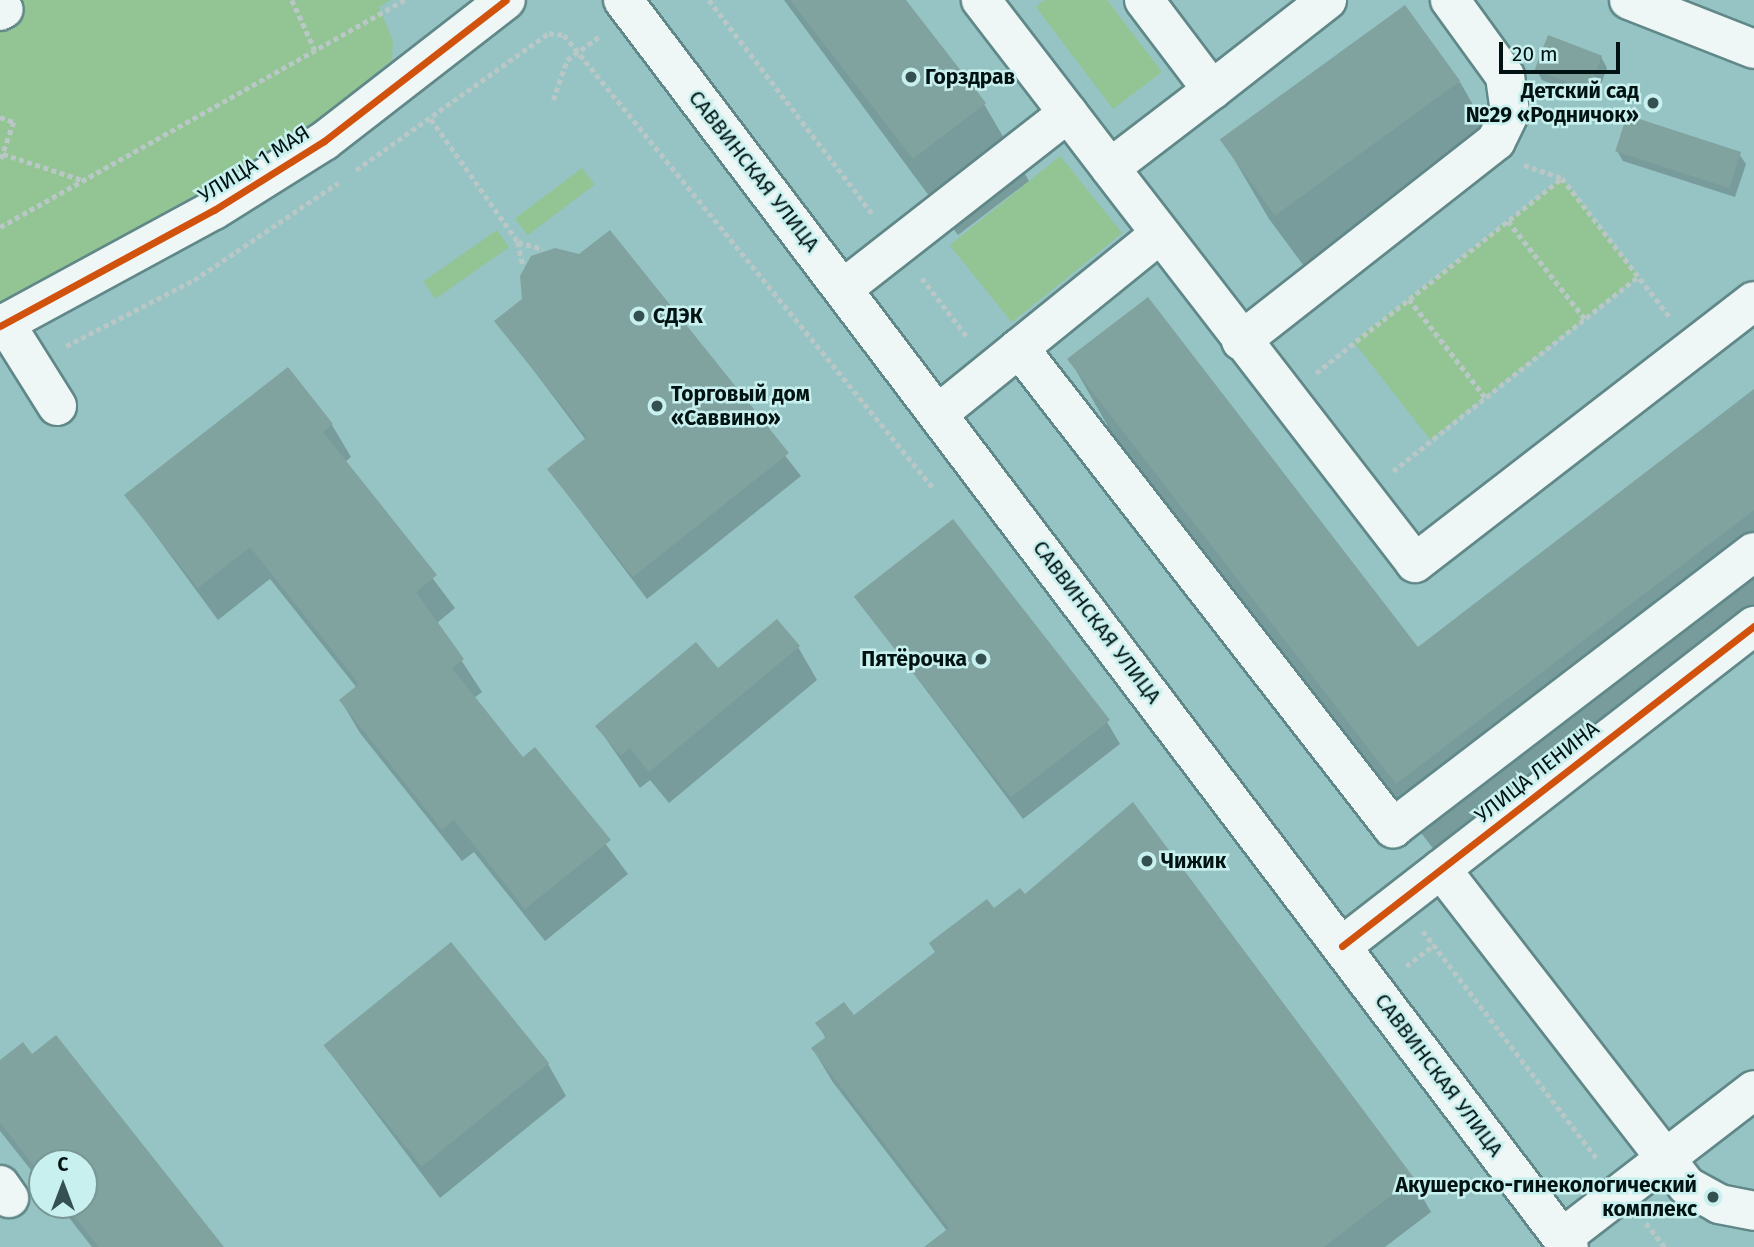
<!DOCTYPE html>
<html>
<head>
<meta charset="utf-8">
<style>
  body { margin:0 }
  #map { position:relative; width:1754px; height:1247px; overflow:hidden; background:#96c3c3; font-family:"Fira Sans",sans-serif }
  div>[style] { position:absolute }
  .green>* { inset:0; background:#93c594; transform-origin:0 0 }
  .shadow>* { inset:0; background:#0003 }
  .building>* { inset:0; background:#81a39f; transform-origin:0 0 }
  .path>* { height:4.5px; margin-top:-2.25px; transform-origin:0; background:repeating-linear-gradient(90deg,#b9c7c7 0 5px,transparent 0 8.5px) }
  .roads { filter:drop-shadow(2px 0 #618888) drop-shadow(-2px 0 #618888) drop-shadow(0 2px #618888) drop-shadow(0 -2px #618888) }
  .minor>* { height:38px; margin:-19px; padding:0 19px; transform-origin:19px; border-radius:19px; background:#eff6f6 }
  .major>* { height:38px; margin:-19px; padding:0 19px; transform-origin:19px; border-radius:19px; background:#eff6f6 }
  .cycleway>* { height:7px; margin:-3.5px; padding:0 3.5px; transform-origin:3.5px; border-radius:3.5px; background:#d1520d }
  .dots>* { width:19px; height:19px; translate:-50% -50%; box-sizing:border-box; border:4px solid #c8f0ee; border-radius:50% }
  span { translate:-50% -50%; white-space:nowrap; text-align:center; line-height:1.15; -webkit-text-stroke:5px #c8f0ee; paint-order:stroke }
  .poi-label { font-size:21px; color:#001212; font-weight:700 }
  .left { translate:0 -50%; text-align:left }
  .right { translate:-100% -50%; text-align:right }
  .street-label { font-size:21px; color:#001212 }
  .north { position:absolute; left:28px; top:1149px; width:70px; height:70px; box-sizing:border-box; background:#c8f0ee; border:2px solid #789796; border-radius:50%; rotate:0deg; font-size:19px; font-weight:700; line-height:28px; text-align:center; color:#001212 }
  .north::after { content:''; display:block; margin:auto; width:24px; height:32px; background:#345050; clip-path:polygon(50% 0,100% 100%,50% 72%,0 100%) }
  .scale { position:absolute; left:1499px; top:42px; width:121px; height:32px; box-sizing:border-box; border:4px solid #001212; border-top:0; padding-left:9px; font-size:21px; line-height:24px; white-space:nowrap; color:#001212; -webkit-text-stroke:5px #c8f0ee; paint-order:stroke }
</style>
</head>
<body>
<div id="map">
  <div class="green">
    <div style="clip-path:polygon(11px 0,391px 0,379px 7px,393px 41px,392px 60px,313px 124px,113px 244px,0 303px,0 31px,21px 20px)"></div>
    <div style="clip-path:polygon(1045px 0,1107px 0,1162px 72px,1113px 109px,1036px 7px)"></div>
    <div style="left:1060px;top:156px;width:99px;height:142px;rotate:51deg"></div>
    <div style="left:582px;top:168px;width:21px;height:84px;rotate:53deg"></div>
    <div style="left:1562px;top:178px;width:125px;height:265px;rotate:52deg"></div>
    <div style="left:497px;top:230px;width:21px;height:90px;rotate:55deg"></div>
  </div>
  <div class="shadow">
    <div style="clip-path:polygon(784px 0,904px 0,984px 104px,1029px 181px,958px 235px)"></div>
    <div style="clip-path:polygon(1601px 57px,1607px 68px,1595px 101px,1542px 80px,1536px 69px)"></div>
    <div style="clip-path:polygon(1460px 82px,1504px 159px,1324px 293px,1269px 219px,1224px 142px)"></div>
    <div style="clip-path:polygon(1617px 151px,1739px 154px,1746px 164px,1735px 197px,1623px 161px)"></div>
    <div style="clip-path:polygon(610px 232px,801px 476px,647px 599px,549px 470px,586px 440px,497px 322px)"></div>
    <div style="clip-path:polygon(1070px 360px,1418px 649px,1754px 391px,1754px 621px,1442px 860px,1114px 437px)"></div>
    <div style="clip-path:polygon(287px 369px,332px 425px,351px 457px,345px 462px,455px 608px,437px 623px,482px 692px,474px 698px,523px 760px,535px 749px,628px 874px,545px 941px,474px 852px,462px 861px,360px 733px,341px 701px,357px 688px,270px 579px,218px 620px,126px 495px)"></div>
    <div style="clip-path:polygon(856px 597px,1107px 722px,1120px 744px,1023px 819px)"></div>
    <div style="clip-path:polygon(798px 647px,817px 680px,669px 803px,650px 780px,640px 788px,597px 726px,718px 671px)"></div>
    <div style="clip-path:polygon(994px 910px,1412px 1179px,1431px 1212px,1385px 1247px,926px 1247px,947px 1231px,832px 1081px,813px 1049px,826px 1039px,818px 1024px,853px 1018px)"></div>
    <div style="clip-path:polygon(325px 1046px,548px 1064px,566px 1096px,440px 1198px)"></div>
    <div style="clip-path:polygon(0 1069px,222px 1247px,92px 1247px,59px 1205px,84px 1205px,84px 1163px,42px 1163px,42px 1184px,0 1131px)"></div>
  </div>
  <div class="building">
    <div style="clip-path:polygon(790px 0,906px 0,986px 103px,913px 159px)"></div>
    <div style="left:1405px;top:5px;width:94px;height:229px;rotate:54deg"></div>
    <div style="left:1548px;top:35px;width:58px;height:37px;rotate:21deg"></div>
    <div style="left:1627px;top:115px;width:120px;height:38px;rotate:18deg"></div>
    <div style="clip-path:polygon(610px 230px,789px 453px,633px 577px,547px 469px,587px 437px,494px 321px,522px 299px,520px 276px,531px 256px,555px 248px,579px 254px)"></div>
    <div style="clip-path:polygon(1148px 297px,1418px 647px,1754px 389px,1754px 510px,1396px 784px,1067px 359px)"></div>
    <div style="clip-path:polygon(288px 367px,333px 424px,323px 432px,437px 575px,416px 592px,464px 659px,452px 668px,523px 757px,535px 747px,611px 840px,525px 909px,454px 820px,442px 830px,339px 700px,359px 684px,250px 547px,198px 588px,124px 495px)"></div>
    <div style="left:953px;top:519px;width:255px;height:126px;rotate:52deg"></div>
    <div style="clip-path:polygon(777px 619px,800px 646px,649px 772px,630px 748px,621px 756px,595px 726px,696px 642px,718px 668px)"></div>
    <div style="clip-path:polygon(1133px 802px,1414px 1178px,1324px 1247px,924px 1247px,949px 1228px,811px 1048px,826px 1037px,815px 1023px,844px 1002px,854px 1015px,935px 952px,929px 943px,987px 899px,994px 908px,1020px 888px,1025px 894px)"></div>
    <div style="left:451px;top:942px;width:156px;height:164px;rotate:51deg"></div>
    <div style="clip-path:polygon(56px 1035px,224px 1247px,99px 1247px,65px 1205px,84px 1205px,84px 1163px,42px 1163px,42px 1176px,0 1123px,0 1060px,23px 1042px,32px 1054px)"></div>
  </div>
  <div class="path">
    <div style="left:292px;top:0;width:55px;rotate:65.3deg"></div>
    <div style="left:709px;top:0;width:272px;rotate:52.6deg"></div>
    <div style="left:553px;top:100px;width:42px;rotate:-70.7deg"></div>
    <div style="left:567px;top:60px;width:41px;rotate:-36deg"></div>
    <div style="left:0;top:117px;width:15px;rotate:20deg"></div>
    <div style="left:14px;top:122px;width:42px;rotate:109.3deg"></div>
    <div style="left:431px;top:119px;width:151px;rotate:54.7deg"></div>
    <div style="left:518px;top:242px;width:25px;rotate:78deg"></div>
    <div style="left:3px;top:154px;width:83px;rotate:18.2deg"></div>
    <div style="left:1524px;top:165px;width:40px;rotate:18.9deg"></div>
    <div style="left:1562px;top:178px;width:176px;rotate:52.2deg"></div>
    <div style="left:356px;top:170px;width:237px;rotate:-35.4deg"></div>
    <div style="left:549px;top:33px;width:15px;rotate:8deg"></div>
    <div style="left:564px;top:35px;width:584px;rotate:50.83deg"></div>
    <div style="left:1508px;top:221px;width:125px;rotate:51.8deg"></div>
    <div style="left:0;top:227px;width:464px;rotate:-29.3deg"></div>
    <div style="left:518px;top:242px;width:26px;rotate:16deg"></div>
    <div style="left:922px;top:278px;width:76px;rotate:52.5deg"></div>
    <div style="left:1409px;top:299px;width:124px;rotate:52.2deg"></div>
    <div style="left:66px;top:346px;width:144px;rotate:-27.3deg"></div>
    <div style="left:194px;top:280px;width:174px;rotate:-34deg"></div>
    <div style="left:1316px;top:373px;width:314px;rotate:-38.4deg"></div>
    <div style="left:1393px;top:471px;width:314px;rotate:-38.4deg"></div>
    <div style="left:1423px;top:931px;width:288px;rotate:52.6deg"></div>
    <div style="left:1406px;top:966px;width:35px;rotate:-37deg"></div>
    <div style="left:1646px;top:1223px;width:31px;rotate:52deg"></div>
  </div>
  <div class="roads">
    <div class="minor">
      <div style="left:1144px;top:0;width:113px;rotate:52.9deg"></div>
      <div style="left:1212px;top:90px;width:146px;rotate:-38deg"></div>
      <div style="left:1629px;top:0;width:134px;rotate:21.4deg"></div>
      <div style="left:0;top:11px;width:4px;rotate:-27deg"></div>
      <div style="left:1212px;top:90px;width:128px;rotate:142.6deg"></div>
      <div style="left:1110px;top:168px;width:499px;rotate:52.3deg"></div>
      <div style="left:1415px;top:563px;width:428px;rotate:-37.7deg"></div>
      <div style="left:1068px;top:113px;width:69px;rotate:52.6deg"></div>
      <div style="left:844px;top:288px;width:284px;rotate:-38deg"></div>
      <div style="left:1068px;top:113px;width:143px;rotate:-127.6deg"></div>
      <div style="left:5px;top:323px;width:98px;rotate:57.9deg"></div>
      <div style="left:0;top:326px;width:243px;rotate:-28.5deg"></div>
      <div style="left:214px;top:210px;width:130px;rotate:-32.1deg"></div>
      <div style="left:324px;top:141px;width:230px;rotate:-37.8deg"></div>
      <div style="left:1241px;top:341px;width:324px;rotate:-38.1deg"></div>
      <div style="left:1496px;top:141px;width:32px;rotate:-64deg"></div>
      <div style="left:1510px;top:112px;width:36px;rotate:-98deg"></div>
      <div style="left:1505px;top:76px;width:94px;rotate:-125.9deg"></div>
      <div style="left:1019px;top:348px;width:609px;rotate:52.08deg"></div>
      <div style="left:1393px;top:828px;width:454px;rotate:-37.4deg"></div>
      <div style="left:939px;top:413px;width:284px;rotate:-39deg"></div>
      <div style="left:1441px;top:869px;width:401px;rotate:52.2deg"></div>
      <div style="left:1687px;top:1186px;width:37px;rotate:29deg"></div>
      <div style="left:1719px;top:1204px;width:36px;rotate:11deg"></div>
      <div style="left:1342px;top:946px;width:522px;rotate:-37.84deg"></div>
      <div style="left:0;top:1185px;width:16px;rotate:55deg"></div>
      <div style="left:1562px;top:1238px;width:242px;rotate:-37.6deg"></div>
    </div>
    <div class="major">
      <div style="left:623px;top:0;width:1565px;rotate:52.82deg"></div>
    </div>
  </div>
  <div class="cycleway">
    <div style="left:0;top:326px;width:243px;rotate:-28.5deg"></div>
    <div style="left:214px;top:210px;width:130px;rotate:-32.1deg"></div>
    <div style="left:324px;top:141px;width:230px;rotate:-37.8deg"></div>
    <div style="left:1342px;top:946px;width:522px;rotate:-37.84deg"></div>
  </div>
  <div class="dots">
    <div style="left:911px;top:77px;background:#345050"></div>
    <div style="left:1653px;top:103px;background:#345050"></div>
    <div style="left:639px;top:316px;background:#345050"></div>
    <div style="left:657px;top:406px;background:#345050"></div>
    <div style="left:981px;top:659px;background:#345050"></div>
    <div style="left:1147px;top:861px;background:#345050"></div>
    <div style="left:1713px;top:1197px;background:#345050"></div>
  </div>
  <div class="poi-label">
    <span class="left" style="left:925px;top:77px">Горздрав</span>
    <span class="right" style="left:1639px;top:103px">Детский сад<br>№29 «Родничок»</span>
    <span class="left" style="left:653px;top:316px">СДЭК</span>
    <span class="left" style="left:671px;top:406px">Торговый дом<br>«Саввино»</span>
    <span class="right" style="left:967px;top:659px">Пятёрочка</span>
    <span class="left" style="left:1161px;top:861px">Чижик</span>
    <span class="right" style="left:1697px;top:1197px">Акушерско-гинекологический<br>комплекс</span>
  </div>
  <div class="street-label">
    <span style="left:254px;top:164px;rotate:-32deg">УЛИЦА 1 МАЯ</span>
    <span style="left:754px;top:171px;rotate:52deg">САВВИНСКАЯ УЛИЦА</span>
    <span style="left:1097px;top:622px;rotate:53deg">САВВИНСКАЯ УЛИЦА</span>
    <span style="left:1537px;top:772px;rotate:-38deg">УЛИЦА ЛЕНИНА</span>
    <span style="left:1439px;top:1075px;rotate:53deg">САВВИНСКАЯ УЛИЦА</span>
  </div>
  <div class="north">С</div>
  <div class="scale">20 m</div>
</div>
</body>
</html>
